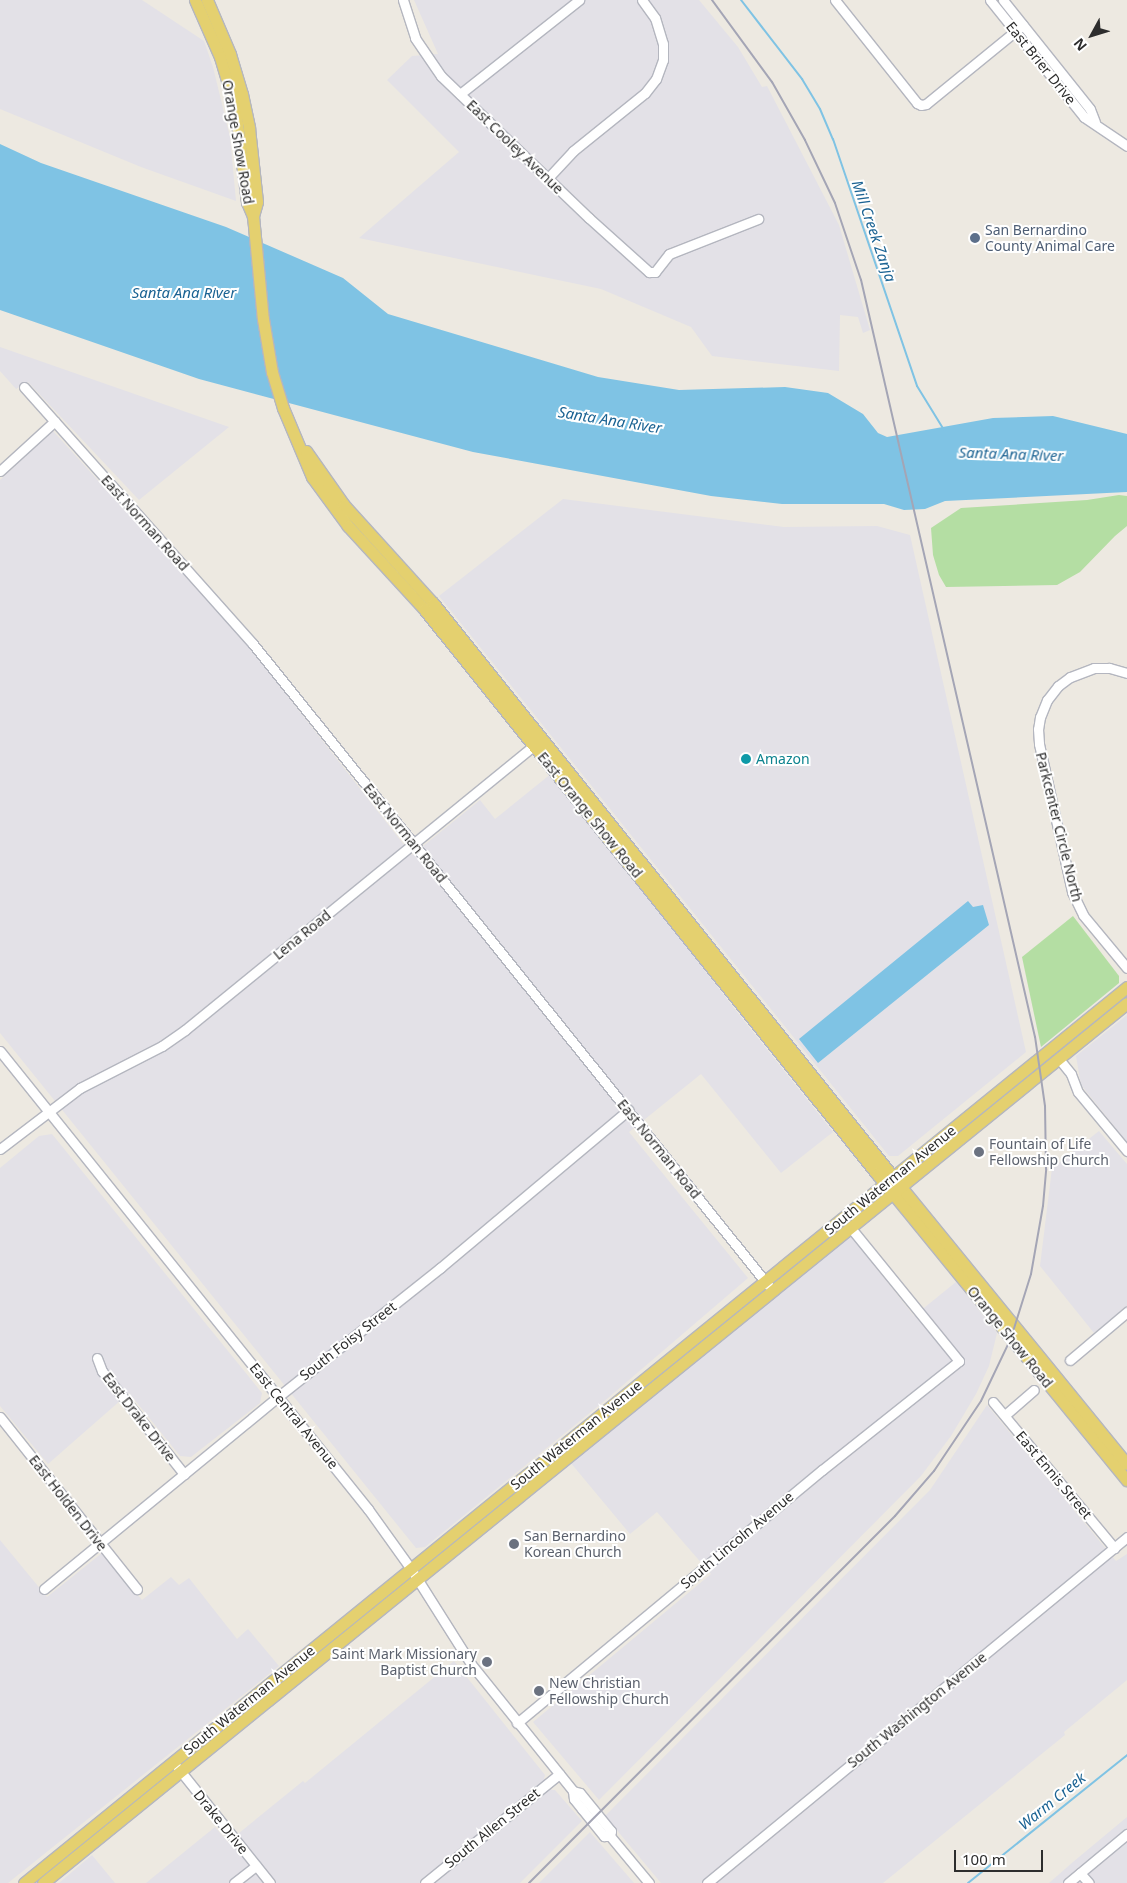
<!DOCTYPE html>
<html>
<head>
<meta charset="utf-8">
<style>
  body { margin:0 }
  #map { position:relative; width:1127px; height:1883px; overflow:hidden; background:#ede9e1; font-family:"Noto Sans",sans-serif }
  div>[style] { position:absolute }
  .industrial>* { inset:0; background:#e3e1e7 }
  .green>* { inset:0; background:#b4dea3 }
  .water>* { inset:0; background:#7fc3e4 }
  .stream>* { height:2px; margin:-1px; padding:0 1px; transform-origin:1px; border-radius:1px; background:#7fc3e4 }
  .roads { filter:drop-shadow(1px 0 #b4b6bf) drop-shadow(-1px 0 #b4b6bf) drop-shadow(0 1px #b4b6bf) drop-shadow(0 -1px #b4b6bf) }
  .minor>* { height:9px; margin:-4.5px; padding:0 4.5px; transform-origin:4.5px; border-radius:4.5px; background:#fff }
  .major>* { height:11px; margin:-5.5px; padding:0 5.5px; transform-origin:5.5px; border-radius:5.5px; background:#e4d06f }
  .rail>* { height:2px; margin:-1px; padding:0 1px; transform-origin:1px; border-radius:1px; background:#a4a5b5 }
  .dots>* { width:14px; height:14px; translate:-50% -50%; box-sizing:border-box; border:2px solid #fff; border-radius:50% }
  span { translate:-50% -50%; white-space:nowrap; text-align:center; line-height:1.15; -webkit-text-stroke:4px #fff; paint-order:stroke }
  .street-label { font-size:14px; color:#2d2d2d }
  .service-label { font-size:14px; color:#4e5e75 }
  .left { translate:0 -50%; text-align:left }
  .culture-label { font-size:14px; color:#0d838f }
  .worship-label { font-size:14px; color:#5b616d }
  .right { translate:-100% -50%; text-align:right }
  .water-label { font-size:15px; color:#1b6393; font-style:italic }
  .north { position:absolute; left:1067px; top:10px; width:50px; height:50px; -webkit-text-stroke:4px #fff; paint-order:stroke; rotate:231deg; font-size:14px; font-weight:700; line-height:20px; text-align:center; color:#2d2d2d }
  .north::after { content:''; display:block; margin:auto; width:18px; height:22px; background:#2d2d2d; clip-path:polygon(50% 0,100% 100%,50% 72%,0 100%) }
  .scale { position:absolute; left:954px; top:1850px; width:89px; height:22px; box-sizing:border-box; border:2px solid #2d2d2d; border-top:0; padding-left:6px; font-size:15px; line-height:18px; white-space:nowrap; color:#2d2d2d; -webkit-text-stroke:4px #fff; paint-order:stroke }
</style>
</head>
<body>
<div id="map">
  <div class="industrial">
    <div style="clip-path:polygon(0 0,142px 0,204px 41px,213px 67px,230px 137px,236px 201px,141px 167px,0 109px)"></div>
    <div style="clip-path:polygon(414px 0,699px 0,738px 47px,762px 87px,767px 86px,839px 225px,870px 330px,863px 333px,858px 317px,840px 315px,839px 371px,712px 356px,691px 327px,601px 289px,359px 238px,459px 152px,387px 80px,412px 56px,438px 54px)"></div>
    <div style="clip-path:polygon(0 347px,229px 427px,139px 500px,28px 382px,16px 389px,0 371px)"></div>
    <div style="clip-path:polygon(53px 431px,242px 638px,412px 855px,480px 800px,495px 819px,552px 773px,737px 1012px,833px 1132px,781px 1173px,701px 1074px,629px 1132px,748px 1278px,608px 1398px,425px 1547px,416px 1548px,0 1033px,0 480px)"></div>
    <div style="clip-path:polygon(563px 499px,784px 527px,877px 526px,910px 535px,1026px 1052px,898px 1156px,889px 1156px,439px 596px)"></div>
    <div style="clip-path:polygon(1127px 1015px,1127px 1142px,1081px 1085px,1076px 1056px)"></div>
    <div style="clip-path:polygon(1099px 1131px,1127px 1164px,1127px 1306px,1094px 1333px,1040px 1266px,1052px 1168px)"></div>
    <div style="clip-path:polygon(52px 1134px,262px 1393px,260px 1403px,191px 1457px,180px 1456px,129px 1393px,48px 1464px,0 1406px,0 1168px,39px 1136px)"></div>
    <div style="clip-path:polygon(850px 1235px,914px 1316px,956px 1282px,997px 1333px,989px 1366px,976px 1394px,951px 1436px,921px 1476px,599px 1800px,533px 1722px,711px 1574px,657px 1512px,630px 1534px,570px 1462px)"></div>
    <div style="clip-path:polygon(987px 1405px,1116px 1561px,1127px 1554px,1127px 1680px,1064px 1732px,1065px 1735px,883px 1883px,661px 1883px,605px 1816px,930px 1490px)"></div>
    <div style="clip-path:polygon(0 1540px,47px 1597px,102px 1553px,142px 1600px,171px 1577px,179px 1585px,189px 1578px,237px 1639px,248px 1629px,279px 1666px,8px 1883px,0 1883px)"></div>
    <div style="clip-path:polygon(454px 1661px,545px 1775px,544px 1779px,552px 1790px,555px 1790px,582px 1821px,520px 1883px,146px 1883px,215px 1827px,228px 1842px,303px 1781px,305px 1783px)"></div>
    <div style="clip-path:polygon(1127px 1817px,1127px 1883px,1049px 1883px,1073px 1862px)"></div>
    <div style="clip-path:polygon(590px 1832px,634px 1883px,539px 1883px)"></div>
    <div style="clip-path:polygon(92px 1855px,115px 1883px,59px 1883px)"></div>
  </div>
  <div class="green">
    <div style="clip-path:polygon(1119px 495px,1127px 496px,1127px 526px,1115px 536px,1080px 572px,1057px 585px,946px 587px,939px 575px,933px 555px,931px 528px,961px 508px,1087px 500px)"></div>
    <div style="clip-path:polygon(1073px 916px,1119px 976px,1119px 983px,1041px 1047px,1022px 957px)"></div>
  </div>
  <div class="water">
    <div style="clip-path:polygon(0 144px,41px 163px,226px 227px,343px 278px,388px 314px,598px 377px,679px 390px,785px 387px,828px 393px,863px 414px,878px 433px,887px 437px,993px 418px,1053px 416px,1127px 434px,1127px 492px,945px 501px,925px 509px,904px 510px,884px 504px,782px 504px,711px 496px,473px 452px,199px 379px,0 310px)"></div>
    <div style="clip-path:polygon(968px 901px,973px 907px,983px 905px,989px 925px,818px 1063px,799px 1039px)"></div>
  </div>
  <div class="stream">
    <div style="left:741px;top:0;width:100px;rotate:52.3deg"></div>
    <div style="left:802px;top:79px;width:35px;rotate:59deg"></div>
    <div style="left:820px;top:109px;width:33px;rotate:67deg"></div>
    <div style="left:833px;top:139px;width:261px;rotate:71.2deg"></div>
    <div style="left:917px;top:386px;width:52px;rotate:58.5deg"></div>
    <div style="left:968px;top:1883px;width:204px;rotate:-38.8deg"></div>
  </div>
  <div class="roads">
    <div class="minor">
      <div style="left:403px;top:0;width:40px;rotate:72deg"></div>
      <div style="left:415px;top:38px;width:46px;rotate:55.6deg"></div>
      <div style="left:441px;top:76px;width:205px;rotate:43.8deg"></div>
      <div style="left:589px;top:218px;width:81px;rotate:42deg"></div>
      <div style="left:649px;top:272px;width:6px"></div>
      <div style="left:655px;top:272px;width:23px;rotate:-52deg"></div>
      <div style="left:669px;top:254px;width:96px;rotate:-21.5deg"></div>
      <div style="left:835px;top:0;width:132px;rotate:51.5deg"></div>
      <div style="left:917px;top:103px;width:4px;rotate:27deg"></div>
      <div style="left:921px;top:105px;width:5px;rotate:-11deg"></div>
      <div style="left:926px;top:104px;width:125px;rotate:-39.2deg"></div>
      <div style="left:990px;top:0;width:150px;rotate:51.2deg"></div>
      <div style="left:1084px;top:117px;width:52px;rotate:34deg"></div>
      <div style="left:1003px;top:0;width:139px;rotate:51.4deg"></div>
      <div style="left:1090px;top:109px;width:14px;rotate:69deg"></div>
      <div style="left:460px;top:94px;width:152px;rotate:-38.3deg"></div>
      <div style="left:548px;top:178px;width:37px;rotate:-47deg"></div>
      <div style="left:573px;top:151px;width:92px;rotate:-38.9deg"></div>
      <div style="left:645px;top:93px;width:18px;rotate:-52deg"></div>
      <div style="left:656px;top:79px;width:20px;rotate:-70deg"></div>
      <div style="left:663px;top:60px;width:16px;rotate:-90deg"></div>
      <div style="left:663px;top:44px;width:27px;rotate:-107deg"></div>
      <div style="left:655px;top:18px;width:22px;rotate:-126deg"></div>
      <div style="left:24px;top:387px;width:344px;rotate:48.3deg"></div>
      <div style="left:253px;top:644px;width:822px;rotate:51.22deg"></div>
      <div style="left:0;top:471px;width:74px;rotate:-42.3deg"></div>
      <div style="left:1127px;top:673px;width:19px;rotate:-164deg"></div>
      <div style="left:1109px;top:668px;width:15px;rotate:180deg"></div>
      <div style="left:1094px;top:668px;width:26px;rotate:159deg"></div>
      <div style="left:1070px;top:677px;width:15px;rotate:143deg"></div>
      <div style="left:1058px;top:686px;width:18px;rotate:128deg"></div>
      <div style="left:1047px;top:700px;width:18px;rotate:112deg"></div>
      <div style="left:1040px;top:717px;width:12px;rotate:99deg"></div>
      <div style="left:1038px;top:729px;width:15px;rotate:86deg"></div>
      <div style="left:1039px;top:744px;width:152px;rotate:77.4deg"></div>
      <div style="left:1072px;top:892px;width:25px;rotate:64deg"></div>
      <div style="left:1083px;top:915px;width:69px;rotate:50.3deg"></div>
      <div style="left:0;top:1051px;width:588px;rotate:51.22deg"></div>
      <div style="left:368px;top:1509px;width:74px;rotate:54.4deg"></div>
      <div style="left:411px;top:1569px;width:112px;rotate:57.7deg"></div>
      <div style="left:471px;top:1664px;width:163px;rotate:51.2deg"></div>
      <div style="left:573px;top:1791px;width:8px;rotate:83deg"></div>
      <div style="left:574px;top:1799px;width:13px;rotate:51deg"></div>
      <div style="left:582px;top:1809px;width:35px;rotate:51deg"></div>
      <div style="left:604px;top:1836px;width:6px"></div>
      <div style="left:1059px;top:1059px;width:19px;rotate:51deg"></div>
      <div style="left:1071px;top:1074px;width:19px;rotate:69deg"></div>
      <div style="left:1078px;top:1092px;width:77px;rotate:50.3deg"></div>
      <div style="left:0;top:1149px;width:101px;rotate:-37.3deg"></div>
      <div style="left:80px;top:1088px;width:92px;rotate:-27.1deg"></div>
      <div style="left:162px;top:1046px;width:28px;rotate:-35deg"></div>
      <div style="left:185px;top:1030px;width:456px;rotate:-39.2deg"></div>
      <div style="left:97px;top:1358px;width:14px;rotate:69deg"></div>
      <div style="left:102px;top:1371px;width:132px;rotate:51.5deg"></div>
      <div style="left:1070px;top:1360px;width:75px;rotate:-40.1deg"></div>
      <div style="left:993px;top:1402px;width:190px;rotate:50.3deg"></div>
      <div style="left:1005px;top:1415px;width:38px;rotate:-41deg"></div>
      <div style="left:0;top:1417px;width:220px;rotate:51.5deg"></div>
      <div style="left:44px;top:1589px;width:304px;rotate:-39.4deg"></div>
      <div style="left:279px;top:1396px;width:206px;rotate:-38.5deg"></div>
      <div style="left:440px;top:1268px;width:246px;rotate:-40deg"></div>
      <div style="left:517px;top:1723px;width:396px;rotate:-39.7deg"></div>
      <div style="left:822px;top:1470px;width:175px;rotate:-38.5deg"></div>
      <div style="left:959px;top:1361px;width:171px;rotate:-129.1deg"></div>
      <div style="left:178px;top:1768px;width:147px;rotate:51.3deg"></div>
      <div style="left:573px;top:1791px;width:7px;rotate:16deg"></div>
      <div style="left:580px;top:1793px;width:49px;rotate:50.8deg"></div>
      <div style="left:611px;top:1831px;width:5px;rotate:101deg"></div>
      <div style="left:610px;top:1836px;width:61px;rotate:50.3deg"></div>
      <div style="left:1080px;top:1873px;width:13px;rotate:48deg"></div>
      <div style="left:234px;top:1883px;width:28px;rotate:-38deg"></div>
      <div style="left:425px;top:1883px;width:173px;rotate:-39.1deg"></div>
      <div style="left:707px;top:1883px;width:544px;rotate:-39.48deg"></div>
      <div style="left:1068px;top:1883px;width:77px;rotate:-39.7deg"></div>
    </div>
    <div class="major">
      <div style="left:195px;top:0;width:62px;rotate:66.3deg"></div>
      <div style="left:220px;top:57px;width:52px;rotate:73.3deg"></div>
      <div style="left:235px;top:107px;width:96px;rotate:82.8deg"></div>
      <div style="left:247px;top:202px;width:15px;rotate:67deg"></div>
      <div style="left:253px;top:216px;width:103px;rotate:84.5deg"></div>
      <div style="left:263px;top:319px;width:54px;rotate:80.4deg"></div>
      <div style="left:272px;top:372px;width:38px;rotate:73deg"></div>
      <div style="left:283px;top:408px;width:75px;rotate:67.2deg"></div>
      <div style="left:312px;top:477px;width:61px;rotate:53.7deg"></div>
      <div style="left:348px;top:526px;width:113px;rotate:47.5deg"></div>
      <div style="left:424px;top:609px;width:724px;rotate:51.28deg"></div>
      <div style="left:877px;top:1174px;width:395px;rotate:50.8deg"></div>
      <div style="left:207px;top:0;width:59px;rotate:66.9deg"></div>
      <div style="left:230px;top:54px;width:42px;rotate:73.3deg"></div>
      <div style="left:242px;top:94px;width:35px;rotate:78deg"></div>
      <div style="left:249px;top:128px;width:74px;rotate:83.8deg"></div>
      <div style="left:257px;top:202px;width:15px;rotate:106deg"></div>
      <div style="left:306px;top:451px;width:66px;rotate:54.9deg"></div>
      <div style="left:344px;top:505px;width:132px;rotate:47.8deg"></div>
      <div style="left:433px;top:603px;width:748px;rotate:51.29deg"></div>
      <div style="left:901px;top:1187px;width:357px;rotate:50.8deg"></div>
      <div style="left:24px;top:1883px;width:1421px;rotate:-39.09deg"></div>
      <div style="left:43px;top:1883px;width:1396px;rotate:-39.07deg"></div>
    </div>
  </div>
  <div class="rail">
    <div style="left:529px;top:1883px;width:518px;rotate:-45.08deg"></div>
    <div style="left:895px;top:1516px;width:60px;rotate:-49.1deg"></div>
    <div style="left:934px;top:1471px;width:84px;rotate:-56.1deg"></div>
    <div style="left:981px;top:1401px;width:70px;rotate:-64.5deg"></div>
    <div style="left:1011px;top:1338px;width:67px;rotate:-72.6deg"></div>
    <div style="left:1031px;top:1274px;width:69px;rotate:-80deg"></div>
    <div style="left:1043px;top:1206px;width:37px;rotate:-85deg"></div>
    <div style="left:1046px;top:1169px;width:63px;rotate:-90.9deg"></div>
    <div style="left:1045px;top:1106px;width:70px;rotate:-98.2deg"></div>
    <div style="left:1035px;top:1037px;width:777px;rotate:-102.94deg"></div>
    <div style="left:861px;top:280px;width:81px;rotate:-108.7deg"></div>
    <div style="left:835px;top:203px;width:70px;rotate:-115.5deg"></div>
    <div style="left:805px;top:140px;width:67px;rotate:-119.6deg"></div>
    <div style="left:772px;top:82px;width:102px;rotate:-126.2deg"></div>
  </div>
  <div class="dots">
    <div style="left:975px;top:238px;background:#5c6f8a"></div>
    <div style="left:746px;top:759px;background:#0f9aa8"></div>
    <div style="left:979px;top:1152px;background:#6b7280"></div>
    <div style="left:514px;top:1544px;background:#6b7280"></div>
    <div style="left:487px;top:1662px;background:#6b7280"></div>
    <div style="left:539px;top:1691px;background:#6b7280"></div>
  </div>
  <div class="street-label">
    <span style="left:1041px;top:63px;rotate:51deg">East Brier Drive</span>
    <span style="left:238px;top:142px;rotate:80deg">Orange Show Road</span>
    <span style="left:515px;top:147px;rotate:44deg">East Cooley Avenue</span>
    <span style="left:145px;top:523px;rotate:48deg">East Norman Road</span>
    <span style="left:590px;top:815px;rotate:51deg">East Orange Show Road</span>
    <span style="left:1059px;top:827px;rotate:76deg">Parkcenter Circle North</span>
    <span style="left:405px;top:833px;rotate:51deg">East Norman Road</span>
    <span style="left:302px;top:935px;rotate:-39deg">Lena Road</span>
    <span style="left:659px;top:1149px;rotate:51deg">East Norman Road</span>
    <span style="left:890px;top:1180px;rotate:-39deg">South Waterman Avenue</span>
    <span style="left:1010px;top:1337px;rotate:51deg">Orange Show Road</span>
    <span style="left:348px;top:1341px;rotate:-38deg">South Foisy Street</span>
    <span style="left:294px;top:1416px;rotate:51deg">East Central Avenue</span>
    <span style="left:139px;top:1417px;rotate:52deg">East Drake Drive</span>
    <span style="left:576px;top:1435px;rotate:-39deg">South Waterman Avenue</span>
    <span style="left:1054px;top:1475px;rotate:50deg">East Ennis Street</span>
    <span style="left:68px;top:1503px;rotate:52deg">East Holden Drive</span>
    <span style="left:737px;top:1540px;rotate:-40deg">South Lincoln Avenue</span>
    <span style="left:249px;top:1700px;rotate:-39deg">South Waterman Avenue</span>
    <span style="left:917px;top:1710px;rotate:-39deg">South Washington Avenue</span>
    <span style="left:221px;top:1822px;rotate:51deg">Drake Drive</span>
    <span style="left:492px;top:1828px;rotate:-39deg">South Allen Street</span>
  </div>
  <div class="service-label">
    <span class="left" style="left:985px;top:238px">San Bernardino<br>County Animal Care</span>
  </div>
  <div class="culture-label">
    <span class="left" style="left:756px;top:759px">Amazon</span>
  </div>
  <div class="worship-label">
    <span class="left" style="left:989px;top:1152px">Fountain of Life<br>Fellowship Church</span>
    <span class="left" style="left:524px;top:1544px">San Bernardino<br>Korean Church</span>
    <span class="right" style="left:477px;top:1662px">Saint Mark Missionary<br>Baptist Church</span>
    <span class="left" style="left:549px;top:1691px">New Christian<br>Fellowship Church</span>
  </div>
  <div class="water-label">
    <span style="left:874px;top:231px;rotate:71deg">Mill Creek Zanja</span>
    <span style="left:184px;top:293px">Santa Ana River</span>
    <span style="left:610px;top:420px;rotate:9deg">Santa Ana River</span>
    <span style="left:1011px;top:454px;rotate:2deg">Santa Ana River</span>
    <span style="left:1052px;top:1801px;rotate:-39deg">Warm Creek</span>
  </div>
  <div class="north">N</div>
  <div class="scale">100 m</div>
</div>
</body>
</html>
